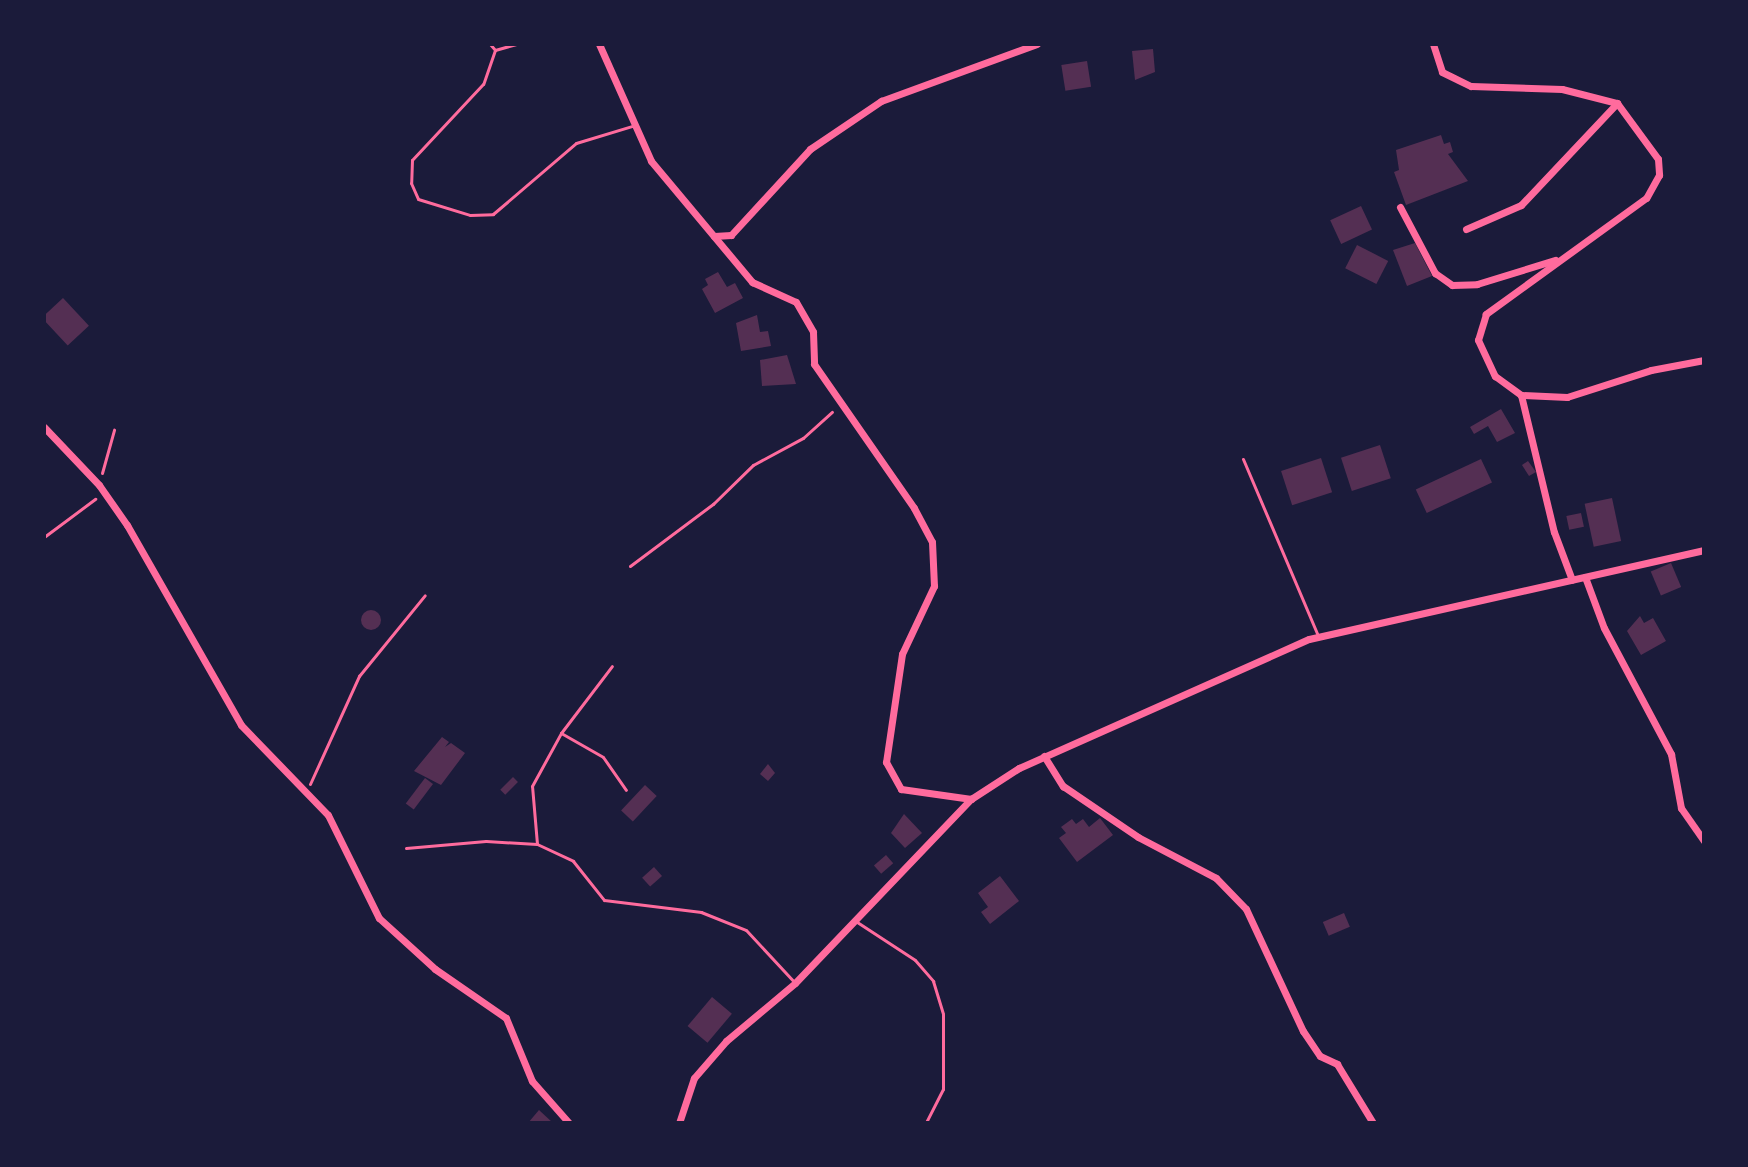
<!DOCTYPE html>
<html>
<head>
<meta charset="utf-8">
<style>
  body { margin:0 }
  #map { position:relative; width:1748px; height:1167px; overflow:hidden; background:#1b1b3a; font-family:"Titillium Web",sans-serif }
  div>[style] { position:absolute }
  .building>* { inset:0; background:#542f53; transform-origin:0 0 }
  .round { border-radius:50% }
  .path>* { height:3px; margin:-1.5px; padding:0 1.5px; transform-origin:1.5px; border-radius:1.5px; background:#ff6b9d }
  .service>* { height:3px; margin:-1.5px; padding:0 1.5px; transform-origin:1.5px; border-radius:1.5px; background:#ff6b9d }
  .minor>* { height:7px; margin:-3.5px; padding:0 3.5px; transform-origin:3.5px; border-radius:3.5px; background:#ff6b9d }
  span { translate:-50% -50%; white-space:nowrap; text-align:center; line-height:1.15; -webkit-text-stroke:7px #1b1b3a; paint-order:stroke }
  .frame { position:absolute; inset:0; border:46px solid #1b1b3a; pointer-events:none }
</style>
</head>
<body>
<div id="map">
  <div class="building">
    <div style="clip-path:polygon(1153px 49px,1155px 72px,1135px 80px,1132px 51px)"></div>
    <div style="left:1087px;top:61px;width:26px;height:26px;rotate:81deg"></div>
    <div style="clip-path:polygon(1441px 135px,1444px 144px,1450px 142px,1453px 152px,1448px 154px,1468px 181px,1406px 205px,1394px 172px,1399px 170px,1396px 150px)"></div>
    <div style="left:1361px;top:206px;width:26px;height:34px;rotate:65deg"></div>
    <div style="clip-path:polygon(1415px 243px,1432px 276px,1407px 286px,1393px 250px)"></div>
    <div style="left:1357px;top:245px;width:35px;height:26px;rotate:27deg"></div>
    <div style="clip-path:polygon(718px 272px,727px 287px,735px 283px,743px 298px,715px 313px,702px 289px,708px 285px,705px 279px)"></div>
    <div style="left:63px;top:298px;width:38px;height:29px;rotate:47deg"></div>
    <div style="clip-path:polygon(757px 315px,760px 332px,768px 331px,771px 346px,741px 351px,736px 323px)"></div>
    <div style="clip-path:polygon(787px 355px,796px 384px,762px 386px,760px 360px)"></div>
    <div style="clip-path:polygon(1501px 409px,1515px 433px,1497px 442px,1488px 426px,1474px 434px,1470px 427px)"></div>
    <div style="left:1380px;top:445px;width:35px;height:41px;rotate:72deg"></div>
    <div style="left:1321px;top:458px;width:36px;height:42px;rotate:72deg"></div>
    <div style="left:1481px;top:459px;width:26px;height:72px;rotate:65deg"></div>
    <div style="clip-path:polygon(1528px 461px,1536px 472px,1529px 476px,1522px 465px)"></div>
    <div style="left:1612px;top:498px;width:44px;height:28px;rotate:78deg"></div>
    <div style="left:1581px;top:513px;width:14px;height:15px;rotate:78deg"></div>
    <div style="left:1671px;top:563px;width:26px;height:22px;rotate:67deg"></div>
    <div class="round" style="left:361px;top:610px;width:20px;height:20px"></div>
    <div style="clip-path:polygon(1640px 616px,1644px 623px,1653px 618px,1666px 641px,1641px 655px,1627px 631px)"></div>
    <div style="clip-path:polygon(442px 737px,449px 742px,445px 747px,451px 743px,465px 753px,441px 785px,414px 771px)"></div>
    <div style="clip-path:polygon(768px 764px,775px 773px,768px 781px,760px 774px)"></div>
    <div style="left:513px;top:777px;width:7px;height:18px;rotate:45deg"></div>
    <div style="left:425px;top:778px;width:10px;height:32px;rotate:37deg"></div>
    <div style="left:645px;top:785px;width:16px;height:35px;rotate:43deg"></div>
    <div style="clip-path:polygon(904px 814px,922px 833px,905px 848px,891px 833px)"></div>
    <div style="clip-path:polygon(1100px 818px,1113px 835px,1077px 862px,1059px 838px,1066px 833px,1061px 827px,1072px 819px,1076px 824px,1083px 819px,1089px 827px)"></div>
    <div style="left:886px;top:855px;width:11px;height:16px;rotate:49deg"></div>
    <div style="left:654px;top:867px;width:12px;height:16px;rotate:48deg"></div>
    <div style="clip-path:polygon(1000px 876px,1019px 901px,990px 924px,981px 912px,988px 907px,978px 893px)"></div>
    <div style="left:1344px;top:913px;width:15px;height:23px;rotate:67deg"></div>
    <div style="left:712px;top:997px;width:26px;height:38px;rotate:40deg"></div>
    <div style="clip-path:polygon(539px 1110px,553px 1123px,528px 1123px)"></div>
  </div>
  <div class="path">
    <div style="left:102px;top:473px;width:45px;rotate:-74.4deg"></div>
    <div style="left:44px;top:537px;width:64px;rotate:-36.7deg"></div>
    <div style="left:630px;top:566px;width:104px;rotate:-36.8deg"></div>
    <div style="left:713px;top:504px;width:56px;rotate:-44.3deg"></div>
    <div style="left:753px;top:465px;width:57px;rotate:-28.4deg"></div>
    <div style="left:803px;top:438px;width:39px;rotate:-42deg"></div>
    <div style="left:310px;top:784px;width:119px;rotate:-65.6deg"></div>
    <div style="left:359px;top:676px;width:104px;rotate:-50.8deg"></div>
  </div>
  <div class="service">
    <div style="left:490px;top:44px;width:8px;rotate:50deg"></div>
    <div style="left:495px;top:50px;width:22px;rotate:-16deg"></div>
    <div style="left:495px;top:50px;width:36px;rotate:109deg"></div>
    <div style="left:483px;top:84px;width:104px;rotate:133.1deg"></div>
    <div style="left:412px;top:160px;width:23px;rotate:92deg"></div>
    <div style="left:411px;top:183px;width:17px;rotate:66deg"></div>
    <div style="left:418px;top:199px;width:54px;rotate:17.1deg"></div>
    <div style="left:470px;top:215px;width:23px;rotate:-2deg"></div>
    <div style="left:493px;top:214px;width:109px;rotate:-40.5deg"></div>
    <div style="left:576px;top:143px;width:59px;rotate:-16.9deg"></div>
    <div style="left:1243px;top:459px;width:192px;rotate:67deg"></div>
    <div style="left:561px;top:733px;width:84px;rotate:-52.7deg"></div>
    <div style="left:537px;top:844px;width:58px;rotate:-94.9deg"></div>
    <div style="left:532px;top:786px;width:60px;rotate:-61.3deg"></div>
    <div style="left:561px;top:733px;width:48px;rotate:29.7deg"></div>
    <div style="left:603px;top:757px;width:40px;rotate:55.1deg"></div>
    <div style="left:406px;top:848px;width:80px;rotate:-5deg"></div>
    <div style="left:486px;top:841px;width:51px;rotate:3.4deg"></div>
    <div style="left:537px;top:844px;width:40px;rotate:25deg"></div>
    <div style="left:573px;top:861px;width:50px;rotate:51.5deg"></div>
    <div style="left:604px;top:900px;width:98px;rotate:7.1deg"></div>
    <div style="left:701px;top:912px;width:48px;rotate:21.8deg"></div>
    <div style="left:746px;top:930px;width:72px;rotate:47.2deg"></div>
    <div style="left:857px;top:922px;width:69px;rotate:33.2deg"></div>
    <div style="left:915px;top:960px;width:28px;rotate:49deg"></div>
    <div style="left:933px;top:981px;width:34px;rotate:73deg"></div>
    <div style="left:943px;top:1014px;width:75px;rotate:90deg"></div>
    <div style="left:943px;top:1089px;width:38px;rotate:117deg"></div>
  </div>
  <div class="minor">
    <div style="left:599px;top:44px;width:128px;rotate:66deg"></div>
    <div style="left:651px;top:161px;width:158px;rotate:50.1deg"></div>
    <div style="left:752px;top:282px;width:48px;rotate:24.4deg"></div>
    <div style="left:796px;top:302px;width:34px;rotate:60deg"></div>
    <div style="left:813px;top:332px;width:32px;rotate:88deg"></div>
    <div style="left:814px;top:364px;width:175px;rotate:55.2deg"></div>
    <div style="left:914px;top:508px;width:38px;rotate:62deg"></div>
    <div style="left:932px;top:542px;width:44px;rotate:87.4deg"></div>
    <div style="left:934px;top:586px;width:75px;rotate:115.2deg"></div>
    <div style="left:902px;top:654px;width:109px;rotate:98.4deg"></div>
    <div style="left:886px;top:762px;width:31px;rotate:61deg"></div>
    <div style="left:901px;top:789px;width:71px;rotate:8.1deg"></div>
    <div style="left:1433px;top:44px;width:29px;rotate:72deg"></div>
    <div style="left:1442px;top:72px;width:32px;rotate:26deg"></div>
    <div style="left:1471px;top:86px;width:91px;rotate:1.9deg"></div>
    <div style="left:1562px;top:89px;width:57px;rotate:14.3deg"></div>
    <div style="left:1617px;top:103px;width:69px;rotate:53.8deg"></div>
    <div style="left:1658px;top:159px;width:16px;rotate:86deg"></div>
    <div style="left:1659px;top:175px;width:26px;rotate:119deg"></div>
    <div style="left:1646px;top:198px;width:198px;rotate:144.1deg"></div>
    <div style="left:1486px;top:314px;width:27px;rotate:107deg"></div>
    <div style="left:1478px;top:340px;width:40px;rotate:65deg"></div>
    <div style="left:1495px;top:376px;width:32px;rotate:36deg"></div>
    <div style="left:1521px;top:395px;width:46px;rotate:2.5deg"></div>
    <div style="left:1567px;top:397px;width:88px;rotate:-17.8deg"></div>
    <div style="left:1651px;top:370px;width:54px;rotate:-10.7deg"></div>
    <div style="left:1400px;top:207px;width:75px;rotate:62.1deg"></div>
    <div style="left:1435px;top:273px;width:21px;rotate:35deg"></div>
    <div style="left:1452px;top:285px;width:25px;rotate:-2deg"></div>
    <div style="left:1477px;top:284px;width:82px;rotate:-17.1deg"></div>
    <div style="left:1466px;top:229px;width:60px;rotate:-23.6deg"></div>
    <div style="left:1521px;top:205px;width:140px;rotate:-46.7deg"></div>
    <div style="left:714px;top:236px;width:17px;rotate:-3deg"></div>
    <div style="left:731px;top:235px;width:117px;rotate:-47.4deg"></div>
    <div style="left:810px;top:149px;width:86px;rotate:-34.1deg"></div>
    <div style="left:881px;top:101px;width:166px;rotate:-20.1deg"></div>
    <div style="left:1521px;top:395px;width:141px;rotate:76.5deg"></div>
    <div style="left:1554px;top:532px;width:51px;rotate:69.4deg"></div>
    <div style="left:44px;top:427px;width:80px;rotate:46.5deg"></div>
    <div style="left:99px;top:485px;width:49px;rotate:55deg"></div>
    <div style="left:127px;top:525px;width:230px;rotate:60.3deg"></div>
    <div style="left:241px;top:725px;width:125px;rotate:46deg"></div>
    <div style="left:328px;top:815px;width:115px;rotate:63.7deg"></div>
    <div style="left:379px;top:918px;width:76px;rotate:42.3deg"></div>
    <div style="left:435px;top:969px;width:86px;rotate:34.6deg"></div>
    <div style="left:506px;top:1018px;width:68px;rotate:67.6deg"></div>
    <div style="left:532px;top:1081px;width:56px;rotate:48.6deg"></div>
    <div style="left:1585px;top:577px;width:54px;rotate:69.6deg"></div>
    <div style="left:1604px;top:628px;width:143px;rotate:62deg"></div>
    <div style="left:1671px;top:754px;width:55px;rotate:79.5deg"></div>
    <div style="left:1681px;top:808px;width:40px;rotate:55.1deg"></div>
    <div style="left:1044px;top:756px;width:36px;rotate:58deg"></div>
    <div style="left:1063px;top:786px;width:91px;rotate:34.2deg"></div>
    <div style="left:1138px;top:837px;width:88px;rotate:27.7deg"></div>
    <div style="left:1216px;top:878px;width:43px;rotate:45.9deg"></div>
    <div style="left:1246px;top:909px;width:135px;rotate:65deg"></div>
    <div style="left:1303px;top:1031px;width:30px;rotate:56deg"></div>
    <div style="left:1320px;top:1056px;width:19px;rotate:25deg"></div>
    <div style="left:1337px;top:1064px;width:69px;rotate:58.6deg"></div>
    <div style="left:679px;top:1123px;width:47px;rotate:-71.6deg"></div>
    <div style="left:694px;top:1078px;width:49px;rotate:-49.1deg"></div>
    <div style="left:726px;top:1041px;width:90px;rotate:-40deg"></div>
    <div style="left:795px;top:983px;width:255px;rotate:-46.3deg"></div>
    <div style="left:971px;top:799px;width:57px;rotate:-32.9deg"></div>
    <div style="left:1019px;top:768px;width:317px;rotate:-24deg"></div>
    <div style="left:1309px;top:639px;width:405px;rotate:-12.7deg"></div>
  </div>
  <div class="frame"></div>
</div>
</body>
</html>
